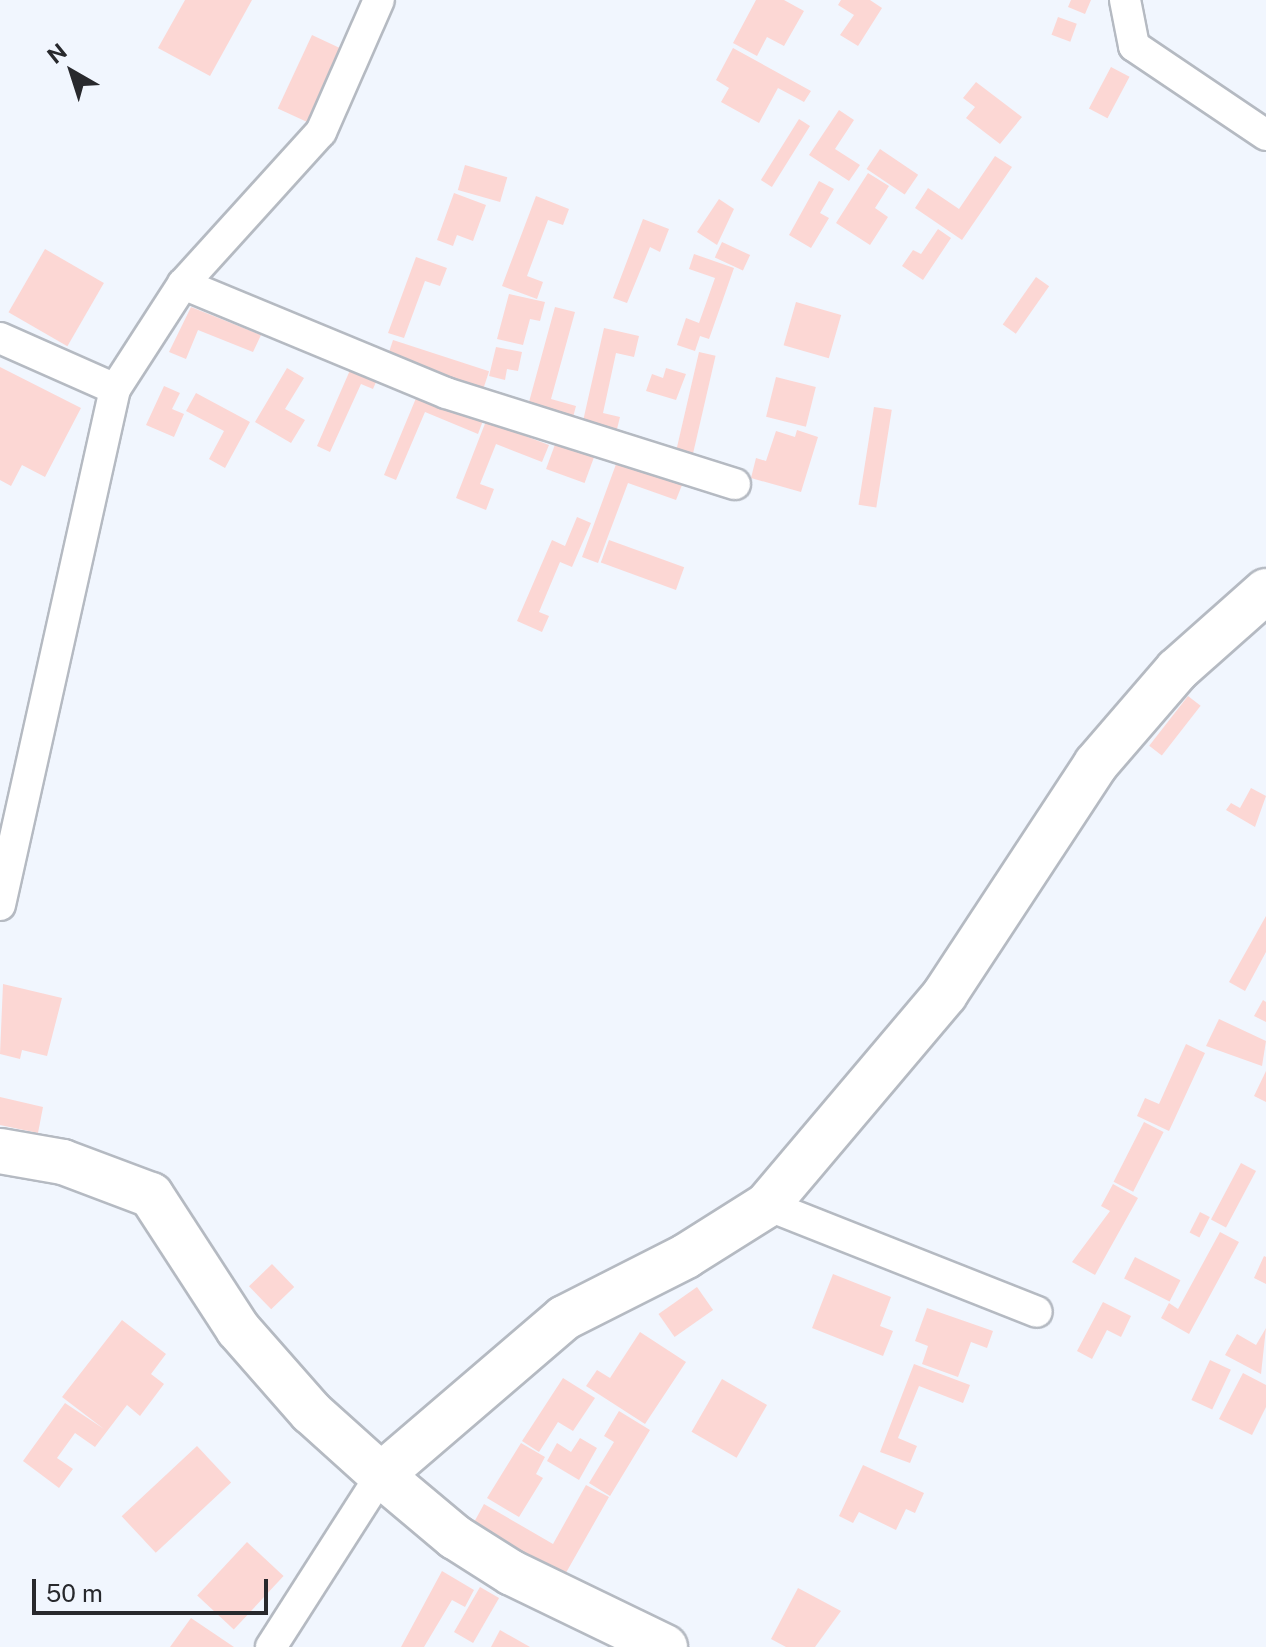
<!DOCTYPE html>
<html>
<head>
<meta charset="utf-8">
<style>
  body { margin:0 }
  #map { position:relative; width:1266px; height:1647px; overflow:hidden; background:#f1f6fe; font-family:"Public Sans",sans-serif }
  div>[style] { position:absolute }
  .building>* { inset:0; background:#fcd7d4; transform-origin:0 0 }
  .roads { filter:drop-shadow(2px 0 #b5bac2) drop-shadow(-2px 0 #b5bac2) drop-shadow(0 2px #b5bac2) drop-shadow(0 -2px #b5bac2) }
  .street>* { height:30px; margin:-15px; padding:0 15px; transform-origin:15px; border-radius:15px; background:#fff }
  .secondary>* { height:44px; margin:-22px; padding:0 22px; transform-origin:22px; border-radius:22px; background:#fff }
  span { translate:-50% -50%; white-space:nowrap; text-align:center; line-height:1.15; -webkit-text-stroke:6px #f1f6fe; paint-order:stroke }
  .north { position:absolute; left:32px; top:32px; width:80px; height:80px; -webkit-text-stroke:6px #f1f6fe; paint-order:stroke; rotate:321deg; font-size:22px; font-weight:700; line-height:32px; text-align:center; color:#28292d }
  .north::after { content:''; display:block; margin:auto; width:28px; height:36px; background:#28292d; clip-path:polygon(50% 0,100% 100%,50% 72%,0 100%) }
  .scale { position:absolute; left:32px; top:1579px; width:236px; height:36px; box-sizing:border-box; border:4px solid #28292d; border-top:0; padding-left:10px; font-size:24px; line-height:28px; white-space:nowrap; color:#28292d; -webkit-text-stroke:6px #f1f6fe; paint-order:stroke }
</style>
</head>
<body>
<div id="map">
  <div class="building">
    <div style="clip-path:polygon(185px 0,252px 0,210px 76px,158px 48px)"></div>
    <div style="clip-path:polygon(756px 0,784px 0,804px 11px,784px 46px,767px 37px,757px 56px,733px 43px)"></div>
    <div style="clip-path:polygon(841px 0,870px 0,882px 8px,858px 46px,840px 35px,854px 15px,838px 5px)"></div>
    <div style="clip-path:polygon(1071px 0,1091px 0,1085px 14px,1068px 7px)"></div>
    <div style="left:1058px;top:17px;width:20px;height:19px;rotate:20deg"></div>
    <div style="left:312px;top:35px;width:33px;height:81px;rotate:25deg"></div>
    <div style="clip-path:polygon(733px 48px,811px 91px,804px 102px,778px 88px,759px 123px,721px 102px,729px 88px,716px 80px)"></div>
    <div style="left:1111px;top:67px;width:21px;height:47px;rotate:28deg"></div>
    <div style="clip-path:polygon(976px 82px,1022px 117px,1000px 144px,966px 118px,975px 107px,963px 98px)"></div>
    <div style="clip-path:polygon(839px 110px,854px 120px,835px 149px,860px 165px,849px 181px,809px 155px)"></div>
    <div style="left:799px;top:119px;width:13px;height:72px;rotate:32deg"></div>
    <div style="left:880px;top:149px;width:46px;height:24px;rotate:34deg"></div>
    <div style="clip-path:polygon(995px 156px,1012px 167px,962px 240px,915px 208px,928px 188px,959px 209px)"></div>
    <div style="left:465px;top:165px;width:44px;height:26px;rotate:16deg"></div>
    <div style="clip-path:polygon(868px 173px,889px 186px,875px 208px,888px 217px,870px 245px,836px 223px)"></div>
    <div style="clip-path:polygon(819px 181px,834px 189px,820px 213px,829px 218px,811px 248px,789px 235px)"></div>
    <div style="clip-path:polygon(454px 193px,486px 205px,473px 241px,457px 235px,453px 246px,437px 240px)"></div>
    <div style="clip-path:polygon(536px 196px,569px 209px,563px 225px,548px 220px,527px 276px,543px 282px,537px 299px,502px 286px)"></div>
    <div style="clip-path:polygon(719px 199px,734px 209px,717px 245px,697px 232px)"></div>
    <div style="clip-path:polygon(643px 219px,669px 229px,660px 252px,650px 247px,627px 303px,613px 298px)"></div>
    <div style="clip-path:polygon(938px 229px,951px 238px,923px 280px,902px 266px,913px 250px,921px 254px)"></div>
    <div style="left:722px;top:242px;width:31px;height:17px;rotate:25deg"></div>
    <div style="left:45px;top:249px;width:68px;height:73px;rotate:30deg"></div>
    <div style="clip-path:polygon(694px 254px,734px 268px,709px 339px,700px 336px,695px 351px,677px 345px,686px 318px,699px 323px,715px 278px,689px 269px)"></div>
    <div style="clip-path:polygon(416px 257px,447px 268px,440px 286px,425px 281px,404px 338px,388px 333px)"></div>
    <div style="left:1036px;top:277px;width:16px;height:58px;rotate:35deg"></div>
    <div style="clip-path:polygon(509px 294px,545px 302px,540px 321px,530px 319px,523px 345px,497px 339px)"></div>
    <div style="left:796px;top:302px;width:47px;height:45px;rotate:16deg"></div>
    <div style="clip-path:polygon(191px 307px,261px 335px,253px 352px,198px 330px,186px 359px,169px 352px)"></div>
    <div style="clip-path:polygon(555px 307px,575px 312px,551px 399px,576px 406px,571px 425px,526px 413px)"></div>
    <div style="clip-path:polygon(604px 328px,639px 336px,634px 357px,616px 353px,603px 413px,620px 417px,615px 437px,581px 430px)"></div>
    <div style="left:393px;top:340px;width:101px;height:24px;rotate:18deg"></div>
    <div style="clip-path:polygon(496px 347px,522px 352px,518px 371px,507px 369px,505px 380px,489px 376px)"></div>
    <div style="left:699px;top:352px;width:17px;height:105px;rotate:13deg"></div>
    <div style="clip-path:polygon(354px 361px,380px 373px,373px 389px,361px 384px,330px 452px,317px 446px)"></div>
    <div style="clip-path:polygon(0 367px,81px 408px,45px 477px,22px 465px,11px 486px,0 480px)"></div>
    <div style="clip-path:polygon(287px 368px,304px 378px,285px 409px,305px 420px,291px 443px,255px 422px)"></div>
    <div style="clip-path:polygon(666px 368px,686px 374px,676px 400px,646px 391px,652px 374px,663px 378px)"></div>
    <div style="left:776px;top:377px;width:41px;height:41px;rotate:14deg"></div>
    <div style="clip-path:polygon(164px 386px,180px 393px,172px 409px,184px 414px,174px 437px,146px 425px)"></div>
    <div style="clip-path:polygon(419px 391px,484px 418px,478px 434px,425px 412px,396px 480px,384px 475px)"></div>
    <div style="clip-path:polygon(196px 393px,250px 422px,225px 468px,209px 459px,224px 431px,186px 411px)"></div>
    <div style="left:874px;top:407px;width:18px;height:99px;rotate:9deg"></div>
    <div style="clip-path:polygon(486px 421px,549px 445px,542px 462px,496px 444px,480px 484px,494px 489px,486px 510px,456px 498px)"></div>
    <div style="clip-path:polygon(797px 430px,818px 437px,801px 492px,751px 478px,756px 458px,766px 461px,776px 431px,795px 437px)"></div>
    <div style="left:557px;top:439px;width:41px;height:32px;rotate:20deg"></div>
    <div style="clip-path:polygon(619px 456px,684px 480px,676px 500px,628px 483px,598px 563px,582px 557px)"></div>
    <div style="clip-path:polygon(577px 517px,591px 523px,572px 567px,560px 562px,539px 612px,549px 616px,542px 632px,517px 621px,552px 540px,565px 546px)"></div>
    <div style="left:609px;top:540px;width:80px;height:24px;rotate:20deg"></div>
    <div style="left:1188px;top:696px;width:16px;height:63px;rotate:38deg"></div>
    <div style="clip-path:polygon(1251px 788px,1266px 796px,1255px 827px,1226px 810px,1231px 803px,1240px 808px)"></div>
    <div style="clip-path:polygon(1266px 916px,1266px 952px,1245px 991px,1229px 982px)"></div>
    <div style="clip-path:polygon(3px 984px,62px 998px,47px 1056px,22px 1050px,20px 1059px,0 1054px)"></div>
    <div style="clip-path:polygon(1263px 1000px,1266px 1002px,1266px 1022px,1254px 1016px)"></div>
    <div style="clip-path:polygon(1219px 1019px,1266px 1041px,1262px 1066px,1206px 1046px)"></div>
    <div style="clip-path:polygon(1186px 1044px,1205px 1053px,1169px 1131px,1137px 1116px,1145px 1098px,1159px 1104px)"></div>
    <div style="clip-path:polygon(1266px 1071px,1266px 1102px,1254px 1096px)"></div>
    <div style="clip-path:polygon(0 1097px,43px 1107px,38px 1133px,0 1125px)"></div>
    <div style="left:1144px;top:1122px;width:22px;height:67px;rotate:27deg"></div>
    <div style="left:1241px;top:1163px;width:17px;height:64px;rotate:28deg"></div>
    <div style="clip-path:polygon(1113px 1184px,1138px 1198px,1095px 1275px,1072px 1262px,1110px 1211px,1101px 1206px)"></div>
    <div style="left:1200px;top:1212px;width:11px;height:23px;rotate:27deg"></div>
    <div style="clip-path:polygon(1220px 1232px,1239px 1242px,1189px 1334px,1161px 1318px,1169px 1303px,1178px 1309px)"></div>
    <div style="clip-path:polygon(1264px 1256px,1266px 1257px,1266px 1284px,1254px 1278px)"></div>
    <div style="left:1135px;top:1257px;width:51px;height:24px;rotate:27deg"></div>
    <div style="left:272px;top:1264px;width:32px;height:32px;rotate:46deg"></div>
    <div style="clip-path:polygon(833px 1274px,891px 1297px,880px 1326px,893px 1331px,883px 1356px,812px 1328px)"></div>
    <div style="left:697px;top:1287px;width:28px;height:47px;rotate:55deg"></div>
    <div style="clip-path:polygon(1103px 1302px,1131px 1316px,1121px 1337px,1107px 1330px,1092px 1359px,1077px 1351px)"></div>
    <div style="clip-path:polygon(927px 1308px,993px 1331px,987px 1348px,971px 1342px,958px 1377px,922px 1364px,928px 1346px,915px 1341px)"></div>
    <div style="clip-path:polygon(122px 1320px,166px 1354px,151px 1374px,164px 1384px,140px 1416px,127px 1405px,95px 1447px,75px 1433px,57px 1458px,73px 1469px,59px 1488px,23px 1461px,65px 1403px,104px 1429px,62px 1397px)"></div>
    <div style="clip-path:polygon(1266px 1328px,1261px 1374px,1225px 1355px,1237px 1334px,1256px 1345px)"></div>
    <div style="clip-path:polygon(640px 1332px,686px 1362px,645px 1424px,586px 1386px,597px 1370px,610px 1378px)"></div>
    <div style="left:1210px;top:1360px;width:23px;height:44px;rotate:25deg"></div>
    <div style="clip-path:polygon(914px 1364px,970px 1385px,963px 1403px,919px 1386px,898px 1438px,917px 1446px,910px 1463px,880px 1452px)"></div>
    <div style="clip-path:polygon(1243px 1373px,1266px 1385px,1266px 1407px,1252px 1435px,1219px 1419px)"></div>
    <div style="clip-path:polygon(563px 1378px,595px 1398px,573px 1431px,558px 1422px,539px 1452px,522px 1441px)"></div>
    <div style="left:722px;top:1379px;width:52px;height:61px;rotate:30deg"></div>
    <div style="clip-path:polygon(619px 1411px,650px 1430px,610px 1496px,589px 1483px,614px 1442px,604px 1436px)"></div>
    <div style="clip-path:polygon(580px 1438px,597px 1448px,579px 1480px,547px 1461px,557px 1443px,571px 1452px)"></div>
    <div style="clip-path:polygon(521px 1443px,545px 1457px,536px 1474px,543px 1478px,519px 1517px,487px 1498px)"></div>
    <div style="left:197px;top:1446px;width:50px;height:103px;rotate:47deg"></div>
    <div style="clip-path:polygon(863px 1465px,924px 1493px,915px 1513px,906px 1509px,896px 1530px,859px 1512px,853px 1523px,839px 1516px)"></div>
    <div style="clip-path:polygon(586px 1485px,609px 1497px,563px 1578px,472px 1526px,484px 1504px,553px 1544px)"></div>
    <div style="left:247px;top:1542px;width:50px;height:73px;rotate:43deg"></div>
    <div style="clip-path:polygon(442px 1571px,474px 1590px,465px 1607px,452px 1600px,424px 1647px,401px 1647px)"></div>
    <div style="left:480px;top:1587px;width:22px;height:52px;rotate:30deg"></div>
    <div style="clip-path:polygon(798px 1588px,841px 1611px,815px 1647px,786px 1647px,771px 1639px)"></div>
    <div style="clip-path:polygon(191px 1618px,234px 1647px,170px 1647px)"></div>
    <div style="clip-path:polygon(500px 1630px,530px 1647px,491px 1647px)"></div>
  </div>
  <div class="roads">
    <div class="street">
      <div style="left:1125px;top:0;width:47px;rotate:78.9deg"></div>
      <div style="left:1134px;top:46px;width:159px;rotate:34deg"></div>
      <div style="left:183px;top:284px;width:285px;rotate:22.5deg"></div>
      <div style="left:446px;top:393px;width:303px;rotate:17.5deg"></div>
      <div style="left:0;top:338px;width:126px;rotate:23.9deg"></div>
      <div style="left:0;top:905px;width:529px;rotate:-77.44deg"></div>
      <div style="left:115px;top:389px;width:125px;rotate:-57.1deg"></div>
      <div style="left:183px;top:284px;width:205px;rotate:-47.8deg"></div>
      <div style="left:321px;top:132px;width:144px;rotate:-66.3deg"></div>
      <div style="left:767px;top:1205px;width:290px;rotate:21.6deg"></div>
      <div style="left:271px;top:1647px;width:204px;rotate:-57.4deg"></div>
    </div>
    <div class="secondary">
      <div style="left:0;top:1151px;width:64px;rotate:9.9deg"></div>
      <div style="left:63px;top:1162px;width:94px;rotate:20.6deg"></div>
      <div style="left:151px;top:1195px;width:160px;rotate:57deg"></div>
      <div style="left:238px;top:1329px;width:111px;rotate:48.7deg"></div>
      <div style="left:311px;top:1412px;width:94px;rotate:42deg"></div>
      <div style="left:381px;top:1475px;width:97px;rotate:40deg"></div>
      <div style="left:455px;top:1537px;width:67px;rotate:32.3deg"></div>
      <div style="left:512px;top:1573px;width:170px;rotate:25.8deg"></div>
      <div style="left:381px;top:1475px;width:241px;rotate:-40.6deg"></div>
      <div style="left:564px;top:1318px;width:137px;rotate:-26.9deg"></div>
      <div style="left:686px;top:1256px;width:96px;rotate:-32.2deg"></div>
      <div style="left:767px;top:1205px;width:276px;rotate:-49.8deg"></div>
      <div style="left:945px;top:994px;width:275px;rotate:-56.7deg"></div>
      <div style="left:1096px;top:764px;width:124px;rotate:-49.2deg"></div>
      <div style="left:1177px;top:670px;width:119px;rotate:-41.6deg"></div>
    </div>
  </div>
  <div class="north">N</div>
  <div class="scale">50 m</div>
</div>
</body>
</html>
